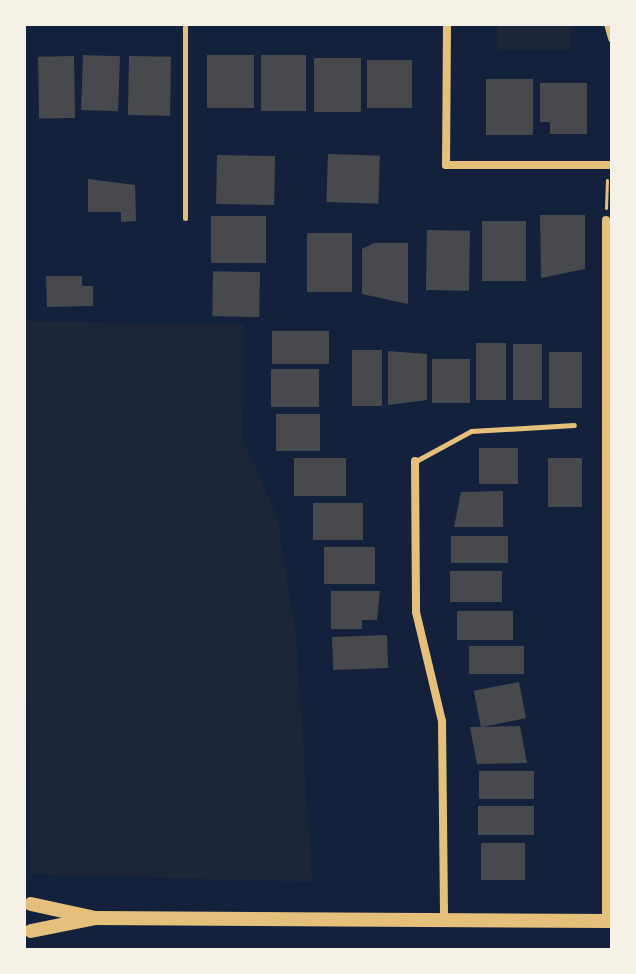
<!DOCTYPE html>
<html>
<head>
<meta charset="utf-8">
<style>
  body { margin:0 }
  #map { position:relative; width:636px; height:974px; overflow:hidden; background:#14213d; font-family:"Fira Sans Condensed",sans-serif }
  div>[style] { position:absolute }
  .green>* { inset:0; background:#1d2539; transform-origin:0 0 }
  .building>* { inset:0; background:#48494c; transform-origin:0 0 }
  .path>* { height:3px; margin:-1.5px; padding:0 1.5px; transform-origin:1.5px; border-radius:1.5px; background:#e5c07b }
  .service>* { height:5px; margin:-2.5px; padding:0 2.5px; transform-origin:2.5px; border-radius:2.5px; background:#e5c07b }
  .minor>* { height:8px; margin:-4px; padding:0 4px; transform-origin:4px; border-radius:4px; background:#e5c07b }
  .tertiary>* { height:14px; margin:-7px; padding:0 7px; transform-origin:7px; border-radius:7px; background:#e5c07b }
  span { translate:-50% -50%; white-space:nowrap; text-align:center; line-height:1.15; -webkit-text-stroke:6px #f6f1e7; paint-order:stroke }
  .frame { position:absolute; inset:0; border:26px solid #f6f1e7; pointer-events:none }
</style>
</head>
<body>
<div id="map">
  <div class="green">
    <div style="left:498px;top:24px;width:73px;height:26px"></div>
    <div style="clip-path:polygon(24px 321px,244px 325px,243px 439px,277px 517px,296px 634px,312px 882px,30px 874px)"></div>
  </div>
  <div class="building">
    <div style="left:83px;top:55px;width:37px;height:55px;rotate:2deg"></div>
    <div style="left:254px;top:55px;width:53px;height:47px;rotate:90deg"></div>
    <div style="left:306px;top:55px;width:56px;height:45px;rotate:90deg"></div>
    <div style="left:74px;top:56px;width:62px;height:36px;rotate:89deg"></div>
    <div style="left:129px;top:56px;width:42px;height:59px;rotate:1deg"></div>
    <div style="left:314px;top:58px;width:47px;height:54px"></div>
    <div style="left:367px;top:60px;width:45px;height:48px"></div>
    <div style="left:486px;top:79px;width:47px;height:56px"></div>
    <div style="clip-path:polygon(540px 83px,587px 83px,587px 134px,550px 134px,550px 122px,540px 122px)"></div>
    <div style="left:328px;top:154px;width:52px;height:48px;rotate:2deg"></div>
    <div style="left:217px;top:155px;width:58px;height:49px;rotate:1deg"></div>
    <div style="clip-path:polygon(88px 179px,135px 185px,136px 221px,121px 222px,121px 212px,88px 212px)"></div>
    <div style="clip-path:polygon(540px 215px,585px 215px,585px 269px,541px 278px)"></div>
    <div style="left:211px;top:216px;width:55px;height:47px"></div>
    <div style="left:526px;top:221px;width:60px;height:44px;rotate:90deg"></div>
    <div style="left:427px;top:230px;width:43px;height:60px;rotate:1deg"></div>
    <div style="left:307px;top:233px;width:45px;height:59px"></div>
    <div style="clip-path:polygon(374px 243px,408px 243px,408px 304px,362px 294px,362px 249px)"></div>
    <div style="left:260px;top:272px;width:45px;height:47px;rotate:91deg"></div>
    <div style="clip-path:polygon(46px 276px,82px 276px,82px 286px,93px 286px,93px 306px,47px 307px)"></div>
    <div style="left:272px;top:331px;width:57px;height:33px"></div>
    <div style="left:476px;top:343px;width:30px;height:57px"></div>
    <div style="left:513px;top:344px;width:29px;height:56px"></div>
    <div style="left:352px;top:350px;width:30px;height:56px"></div>
    <div style="clip-path:polygon(388px 351px,427px 354px,427px 400px,388px 405px)"></div>
    <div style="left:549px;top:352px;width:33px;height:56px"></div>
    <div style="left:432px;top:359px;width:38px;height:44px"></div>
    <div style="left:271px;top:369px;width:48px;height:38px"></div>
    <div style="left:276px;top:414px;width:44px;height:37px"></div>
    <div style="left:479px;top:448px;width:39px;height:36px"></div>
    <div style="left:294px;top:458px;width:52px;height:38px"></div>
    <div style="left:548px;top:458px;width:34px;height:49px"></div>
    <div style="clip-path:polygon(503px 491px,503px 527px,454px 527px,461px 492px)"></div>
    <div style="left:313px;top:503px;width:50px;height:37px"></div>
    <div style="left:451px;top:536px;width:57px;height:27px"></div>
    <div style="left:324px;top:547px;width:51px;height:37px"></div>
    <div style="left:450px;top:571px;width:52px;height:31px"></div>
    <div style="clip-path:polygon(331px 591px,380px 591px,377px 620px,362px 620px,362px 629px,331px 629px)"></div>
    <div style="left:457px;top:611px;width:56px;height:29px"></div>
    <div style="left:387px;top:635px;width:33px;height:55px;rotate:88deg"></div>
    <div style="left:524px;top:646px;width:28px;height:55px;rotate:90deg"></div>
    <div style="left:519px;top:682px;width:37px;height:46px;rotate:79deg"></div>
    <div style="clip-path:polygon(520px 726px,527px 763px,477px 764px,470px 727px)"></div>
    <div style="left:479px;top:771px;width:55px;height:28px"></div>
    <div style="left:478px;top:806px;width:56px;height:29px"></div>
    <div style="left:481px;top:843px;width:44px;height:37px"></div>
  </div>
  <div class="path">
    <div style="left:606px;top:208px;width:28px;rotate:-88deg"></div>
  </div>
  <div class="service">
    <div style="left:185px;top:218px;width:194px;rotate:-90deg"></div>
    <div style="left:416px;top:461px;width:63px;rotate:-28.6deg"></div>
    <div style="left:471px;top:431px;width:103px;rotate:-3.3deg"></div>
  </div>
  <div class="minor">
    <div style="left:447px;top:24px;width:141px;rotate:90.4deg"></div>
    <div style="left:446px;top:165px;width:166px"></div>
    <div style="left:608px;top:24px;width:15px;rotate:74deg"></div>
    <div style="left:606px;top:220px;width:700px;rotate:90deg"></div>
    <div style="left:415px;top:461px;width:151px;rotate:89.6deg"></div>
    <div style="left:416px;top:612px;width:112px;rotate:76.6deg"></div>
    <div style="left:442px;top:721px;width:197px;rotate:89.4deg"></div>
  </div>
  <div class="tertiary">
    <div style="left:31px;top:904px;width:66px;rotate:12.3deg"></div>
    <div style="left:95px;top:918px;width:517px;rotate:0.33deg"></div>
    <div style="left:31px;top:931px;width:65px;rotate:-11.5deg"></div>
  </div>
  <div class="frame"></div>
</div>
</body>
</html>
